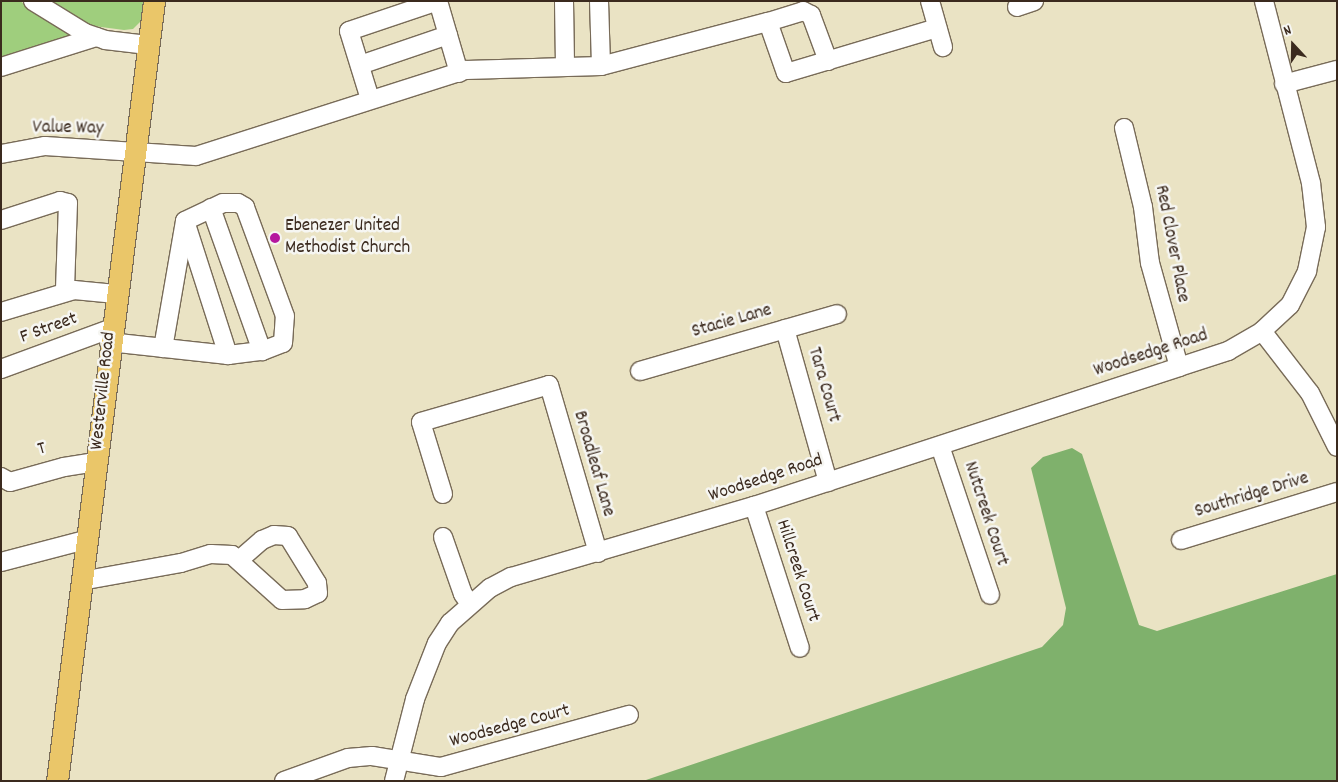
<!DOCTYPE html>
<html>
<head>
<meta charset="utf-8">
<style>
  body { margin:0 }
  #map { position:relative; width:1338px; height:782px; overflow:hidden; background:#eae3c4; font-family:Dekko,sans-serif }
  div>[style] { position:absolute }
  .green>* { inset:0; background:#9fce7d }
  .forest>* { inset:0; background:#7fb16c }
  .roads { filter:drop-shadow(1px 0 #786b58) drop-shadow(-1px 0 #786b58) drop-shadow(0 1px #786b58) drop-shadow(0 -1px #786b58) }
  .minor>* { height:18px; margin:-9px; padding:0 9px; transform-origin:9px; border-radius:9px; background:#fff }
  .major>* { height:21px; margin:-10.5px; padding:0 10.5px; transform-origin:10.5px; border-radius:10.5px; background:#eac669 }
  .dots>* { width:14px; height:14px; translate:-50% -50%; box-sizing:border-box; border:2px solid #f6f6f2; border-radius:50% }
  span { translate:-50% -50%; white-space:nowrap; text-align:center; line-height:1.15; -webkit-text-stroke:5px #f6f6f2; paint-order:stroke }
  .street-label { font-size:19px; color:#3b2a1e }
  .poi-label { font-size:19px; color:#3b2a1e }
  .left { translate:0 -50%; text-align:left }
  .frame { position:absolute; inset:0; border:2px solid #3b2a1e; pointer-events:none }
  .north { position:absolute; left:1268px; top:20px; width:50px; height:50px; -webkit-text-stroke:4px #f6f6f2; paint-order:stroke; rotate:339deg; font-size:14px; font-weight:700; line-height:20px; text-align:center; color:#3b2a1e }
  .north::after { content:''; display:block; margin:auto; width:18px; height:22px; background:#3b2a1e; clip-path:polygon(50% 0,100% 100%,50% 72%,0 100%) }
</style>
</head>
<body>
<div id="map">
  <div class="green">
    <div style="clip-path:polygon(1px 1px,20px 1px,80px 39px,1px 63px)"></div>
    <div style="clip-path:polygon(43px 1px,144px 1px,141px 21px,133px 29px,124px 30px,86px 25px)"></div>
  </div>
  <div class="forest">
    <div style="clip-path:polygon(1072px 448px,1082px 454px,1139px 625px,1157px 631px,1337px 574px,1337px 781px,643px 781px,1042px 647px,1063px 625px,1066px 608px,1031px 468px,1043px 457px)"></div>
  </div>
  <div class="roads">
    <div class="minor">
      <div style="left:33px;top:1px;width:61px;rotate:31.6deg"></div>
      <div style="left:85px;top:33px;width:21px;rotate:19deg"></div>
      <div style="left:105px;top:40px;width:43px;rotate:6.6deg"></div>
      <div style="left:564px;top:1px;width:66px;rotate:89.1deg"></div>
      <div style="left:599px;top:1px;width:65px;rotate:88.2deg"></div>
      <div style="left:930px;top:1px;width:48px;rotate:74.2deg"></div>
      <div style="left:1017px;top:7px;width:18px;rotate:-19deg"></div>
      <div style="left:768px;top:22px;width:37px;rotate:-17deg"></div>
      <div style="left:803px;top:11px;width:9px;rotate:27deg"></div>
      <div style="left:811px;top:15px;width:49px;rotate:69.7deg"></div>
      <div style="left:360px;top:65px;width:93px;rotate:-18.8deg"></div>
      <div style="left:1px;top:67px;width:100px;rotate:-17.5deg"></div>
      <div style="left:1284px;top:84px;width:55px;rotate:-14.8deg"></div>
      <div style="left:370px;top:99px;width:71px;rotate:-107.2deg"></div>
      <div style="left:349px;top:31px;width:94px;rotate:-18.6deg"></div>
      <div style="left:438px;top:1px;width:75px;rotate:73.7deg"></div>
      <div style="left:1124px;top:128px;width:81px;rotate:76.5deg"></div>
      <div style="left:1143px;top:207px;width:56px;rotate:82.9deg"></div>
      <div style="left:1150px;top:263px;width:108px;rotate:74.4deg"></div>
      <div style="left:1px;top:154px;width:45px;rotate:-10.3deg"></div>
      <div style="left:45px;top:146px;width:151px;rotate:3.8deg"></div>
      <div style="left:196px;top:156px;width:283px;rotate:-17.7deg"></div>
      <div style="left:466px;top:70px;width:135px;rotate:-1.7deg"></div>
      <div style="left:601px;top:66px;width:173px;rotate:-14.8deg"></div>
      <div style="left:768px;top:22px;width:54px;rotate:70.6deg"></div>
      <div style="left:786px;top:73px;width:158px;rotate:-16.6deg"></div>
      <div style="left:211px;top:208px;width:152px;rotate:70.4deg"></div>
      <div style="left:1px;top:220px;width:62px;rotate:-17.9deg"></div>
      <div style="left:60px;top:201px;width:8px;rotate:14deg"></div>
      <div style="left:68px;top:203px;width:88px;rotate:92deg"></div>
      <div style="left:185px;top:221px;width:141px;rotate:72.2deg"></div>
      <div style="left:1px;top:312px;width:76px;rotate:-16.8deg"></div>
      <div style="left:74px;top:290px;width:42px;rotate:5.4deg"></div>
      <div style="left:785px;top:329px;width:159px;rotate:74.3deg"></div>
      <div style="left:1262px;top:331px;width:78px;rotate:52.3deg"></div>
      <div style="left:1310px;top:393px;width:60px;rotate:63.4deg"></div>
      <div style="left:109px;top:342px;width:120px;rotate:6.2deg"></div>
      <div style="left:228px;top:355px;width:34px;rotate:-7deg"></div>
      <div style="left:262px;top:351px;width:22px;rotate:-21deg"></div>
      <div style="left:283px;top:343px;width:27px;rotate:-86deg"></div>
      <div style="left:285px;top:316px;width:116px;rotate:-110.2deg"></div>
      <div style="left:245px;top:207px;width:8px;rotate:-150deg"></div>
      <div style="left:238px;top:203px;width:15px;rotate:180deg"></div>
      <div style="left:223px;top:203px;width:42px;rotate:154.7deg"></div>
      <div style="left:185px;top:221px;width:129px;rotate:99.8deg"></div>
      <div style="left:1px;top:369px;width:116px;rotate:-20.2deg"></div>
      <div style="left:640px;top:371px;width:205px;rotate:-16.1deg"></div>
      <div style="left:940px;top:446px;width:157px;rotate:71.4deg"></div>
      <div style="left:1px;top:477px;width:10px;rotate:29deg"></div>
      <div style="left:10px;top:482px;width:56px;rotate:-15.5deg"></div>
      <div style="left:64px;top:467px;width:32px;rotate:-9deg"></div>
      <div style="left:443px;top:494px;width:75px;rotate:-107deg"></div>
      <div style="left:421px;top:422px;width:133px;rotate:-16.1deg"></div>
      <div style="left:549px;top:385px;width:175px;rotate:73.7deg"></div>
      <div style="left:754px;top:506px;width:149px;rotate:72.1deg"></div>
      <div style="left:443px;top:537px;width:60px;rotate:70.7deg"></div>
      <div style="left:463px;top:594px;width:12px;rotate:55deg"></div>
      <div style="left:1181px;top:540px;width:163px;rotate:-17.1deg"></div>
      <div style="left:1px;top:562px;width:87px;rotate:-14.7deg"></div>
      <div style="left:81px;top:581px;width:102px;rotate:-10.2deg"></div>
      <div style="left:181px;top:563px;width:31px;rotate:-17deg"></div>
      <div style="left:211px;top:554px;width:21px;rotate:3deg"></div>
      <div style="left:232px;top:555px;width:67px;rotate:42deg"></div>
      <div style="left:282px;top:600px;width:23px;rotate:-2deg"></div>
      <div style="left:305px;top:599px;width:14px;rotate:-25deg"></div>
      <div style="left:318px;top:593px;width:10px;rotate:-96deg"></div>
      <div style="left:317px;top:583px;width:55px;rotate:-121.7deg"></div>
      <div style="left:288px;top:536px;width:14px;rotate:-176deg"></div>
      <div style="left:274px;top:535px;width:13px;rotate:157deg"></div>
      <div style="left:262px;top:540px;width:30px;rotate:139deg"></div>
      <div style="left:284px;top:781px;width:68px;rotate:-19.8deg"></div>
      <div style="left:348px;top:758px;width:24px;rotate:-5deg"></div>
      <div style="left:372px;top:756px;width:70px;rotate:9.1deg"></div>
      <div style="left:441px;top:767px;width:195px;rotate:-15.5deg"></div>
      <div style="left:394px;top:781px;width:85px;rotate:-75.6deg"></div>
      <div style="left:415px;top:699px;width:60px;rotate:-68.6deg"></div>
      <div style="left:437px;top:643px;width:24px;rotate:-57deg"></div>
      <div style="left:450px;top:623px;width:53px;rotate:-41.2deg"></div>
      <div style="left:490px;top:588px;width:24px;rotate:-28deg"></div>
      <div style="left:511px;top:577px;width:253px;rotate:-16.3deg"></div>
      <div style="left:754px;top:506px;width:447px;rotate:-18.1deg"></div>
      <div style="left:1179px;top:367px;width:52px;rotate:-18.1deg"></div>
      <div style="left:1228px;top:351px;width:39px;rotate:-30deg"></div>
      <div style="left:1262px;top:331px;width:38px;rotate:-43deg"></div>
      <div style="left:1290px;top:305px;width:38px;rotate:-63deg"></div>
      <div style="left:1307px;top:271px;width:45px;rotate:-78.4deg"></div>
      <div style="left:1316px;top:227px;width:44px;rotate:-96.5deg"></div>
      <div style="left:1311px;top:183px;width:188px;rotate:-104.5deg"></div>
    </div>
    <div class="major">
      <div style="left:57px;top:781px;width:786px;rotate:-82.91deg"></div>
    </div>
  </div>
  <div class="dots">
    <div style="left:275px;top:238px;background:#b5179e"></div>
  </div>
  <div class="street-label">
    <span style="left:68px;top:129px;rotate:1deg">Value Way</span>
    <span style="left:1171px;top:244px;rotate:79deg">Red Clover Place</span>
    <span style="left:732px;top:322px;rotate:-16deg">Stacie Lane</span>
    <span style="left:49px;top:329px;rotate:-20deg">F Street</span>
    <span style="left:1151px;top:354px;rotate:-18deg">Woodsedge Road</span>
    <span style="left:823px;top:385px;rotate:74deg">Tara Court</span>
    <span style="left:104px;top:391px;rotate:-84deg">Westerville Road</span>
    <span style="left:42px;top:450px;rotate:-14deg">T</span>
    <span style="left:593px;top:464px;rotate:74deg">Broadleaf Lane</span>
    <span style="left:766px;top:479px;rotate:-18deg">Woodsedge Road</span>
    <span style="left:1252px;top:496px;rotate:-17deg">Southridge Drive</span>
    <span style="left:985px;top:514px;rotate:72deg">Nutcreek Court</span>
    <span style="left:797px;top:571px;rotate:72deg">Hillcreek Court</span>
    <span style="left:510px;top:727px;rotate:-15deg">Woodsedge Court</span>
  </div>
  <div class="poi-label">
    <span class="left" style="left:285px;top:238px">Ebenezer United<br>Methodist Church</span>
  </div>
  <div class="frame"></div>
  <div class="north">N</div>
</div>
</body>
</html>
